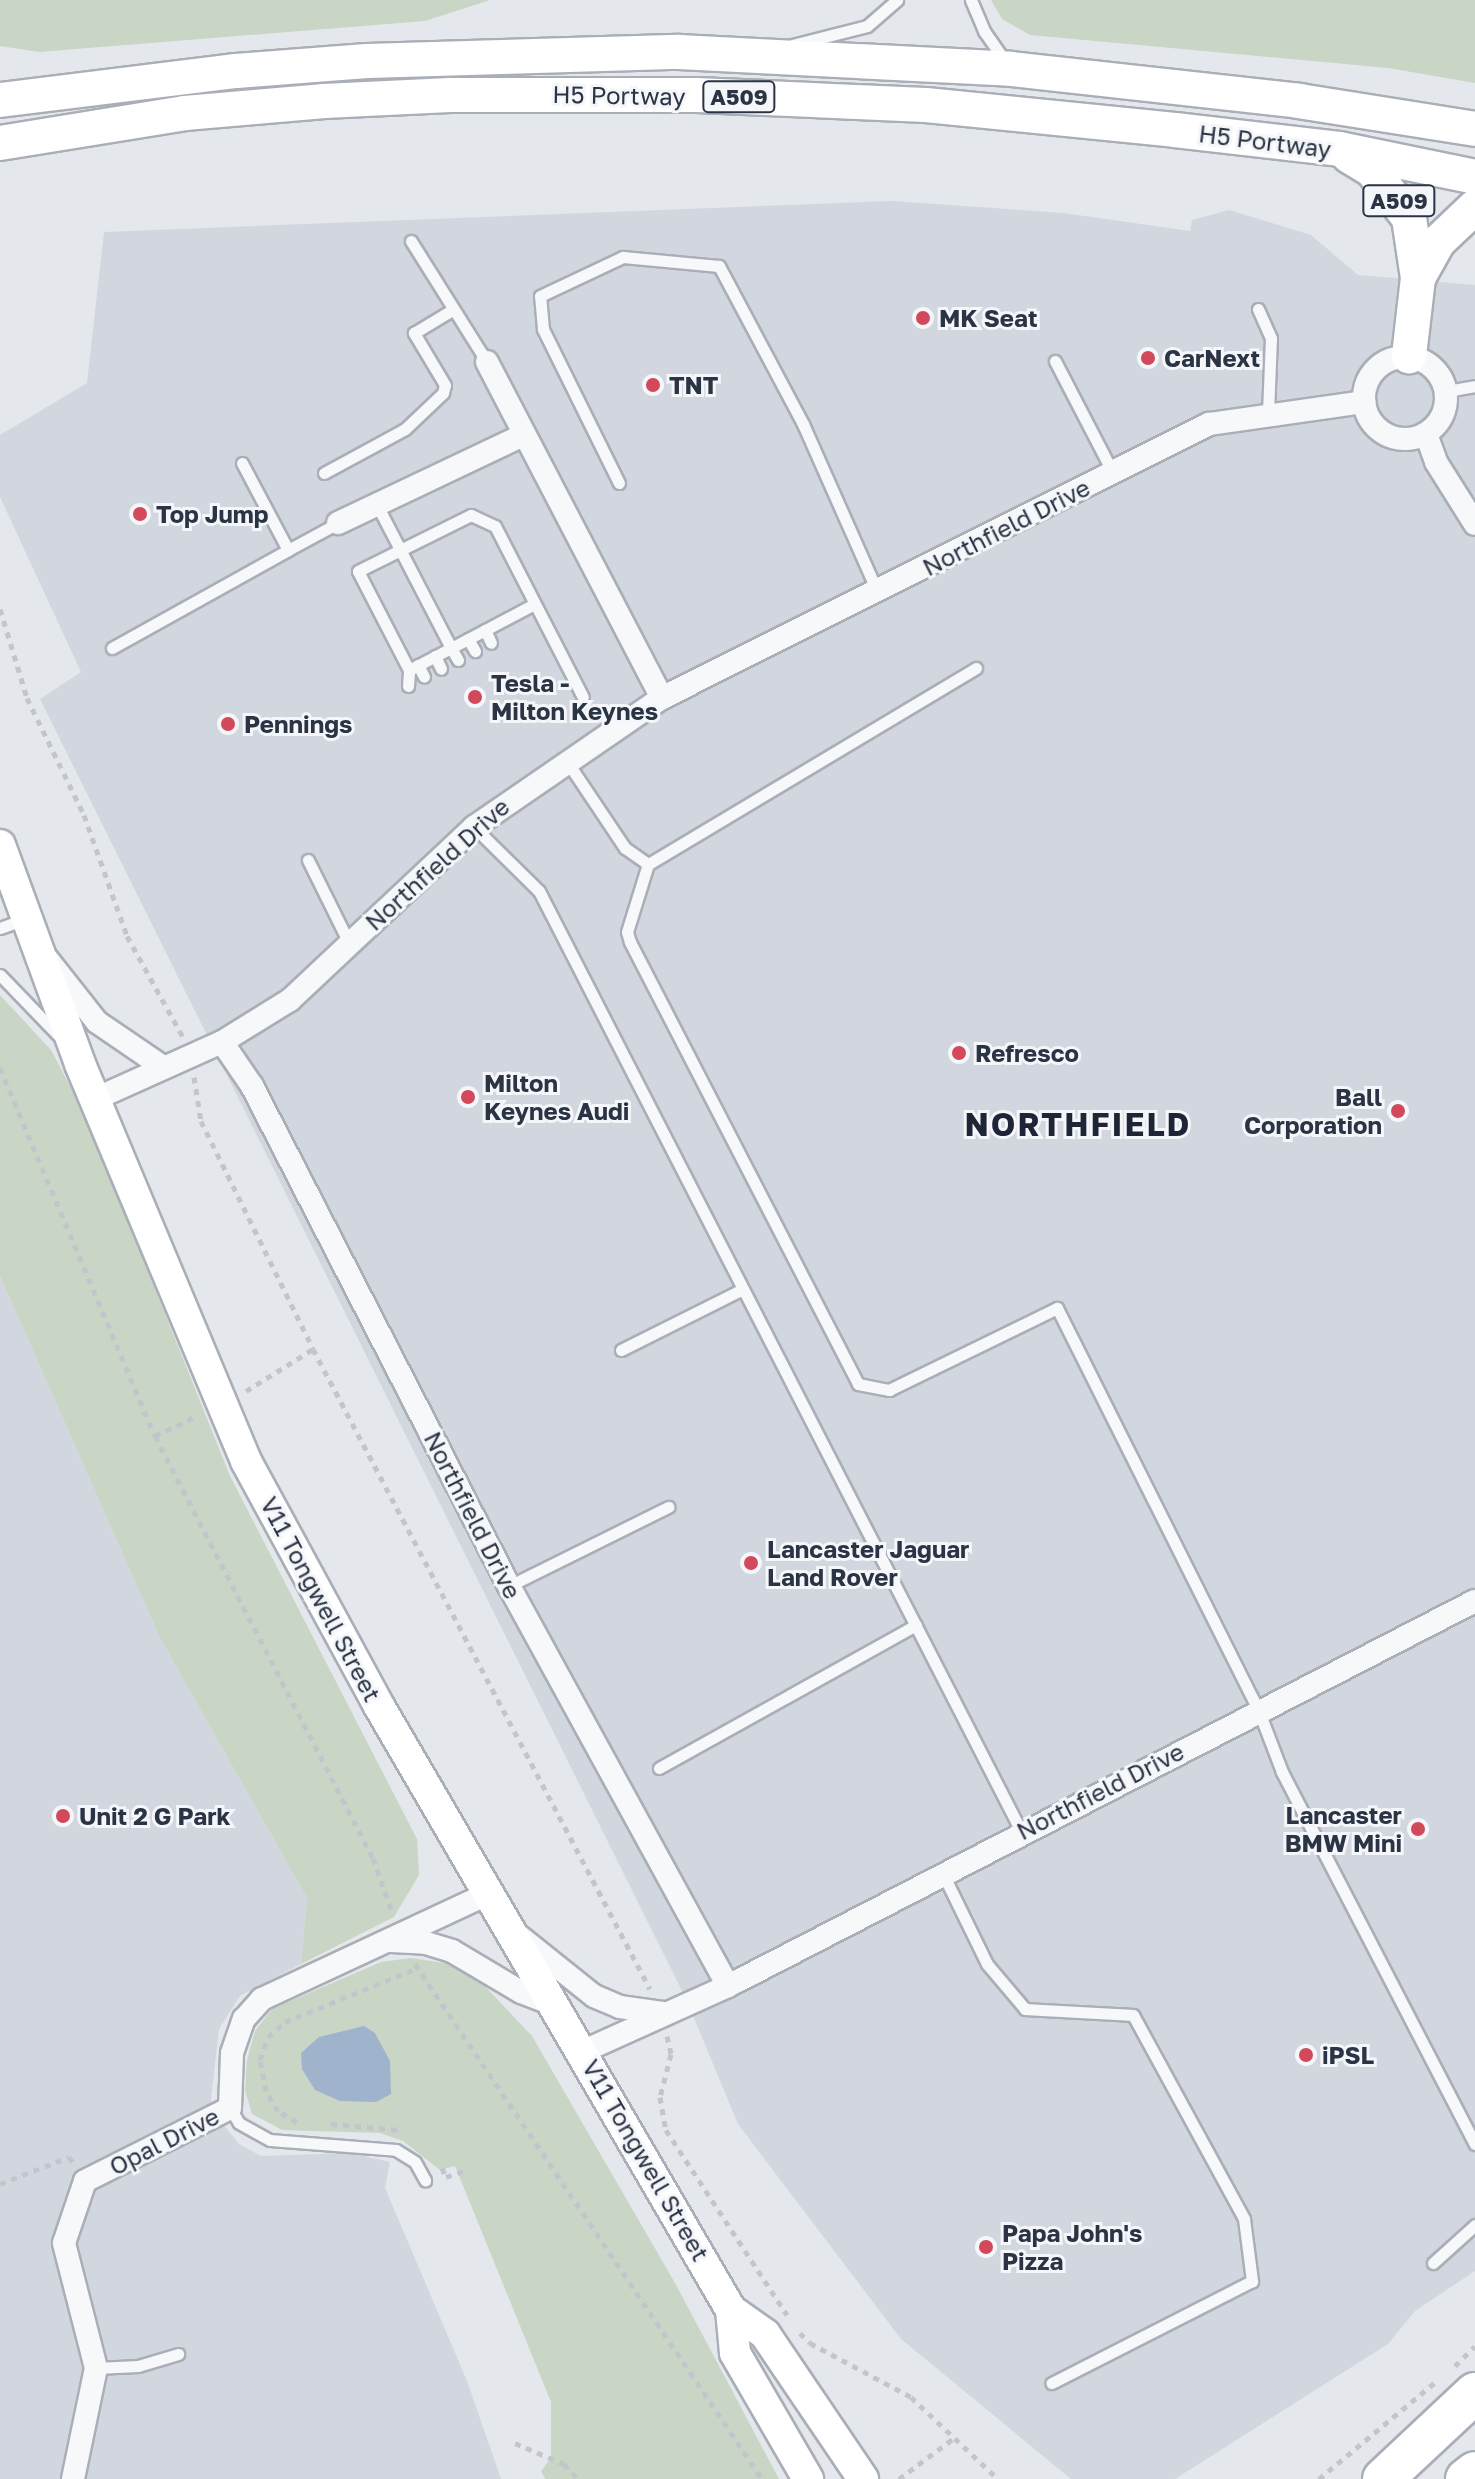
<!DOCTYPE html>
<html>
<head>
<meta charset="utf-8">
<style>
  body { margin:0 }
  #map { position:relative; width:1475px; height:2479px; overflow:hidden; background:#e4e7ec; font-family:"Golos Text",sans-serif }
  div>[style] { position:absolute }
  .built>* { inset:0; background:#d2d6de }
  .green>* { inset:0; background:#c9d6c5 }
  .water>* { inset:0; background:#9fb4cc }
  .path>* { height:5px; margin-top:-2.5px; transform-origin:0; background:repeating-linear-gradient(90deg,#c2c5cb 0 6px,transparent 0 12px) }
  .roads { filter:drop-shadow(2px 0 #a9aeb7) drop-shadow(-2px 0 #a9aeb7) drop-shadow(0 2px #a9aeb7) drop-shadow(0 -2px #a9aeb7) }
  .lane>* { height:11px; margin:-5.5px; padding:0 5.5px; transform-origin:5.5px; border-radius:5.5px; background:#f7f8fa }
  .street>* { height:22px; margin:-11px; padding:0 11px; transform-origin:11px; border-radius:11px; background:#f7f8fa }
  .street>.ring { margin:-11px; padding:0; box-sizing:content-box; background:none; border:22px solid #f7f8fa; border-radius:50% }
  .secondary>* { height:30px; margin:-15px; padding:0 15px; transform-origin:15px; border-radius:15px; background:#fff }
  .primary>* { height:34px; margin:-17px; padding:0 17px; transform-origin:17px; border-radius:17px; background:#fff }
  .highway>* { height:40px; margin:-20px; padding:0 20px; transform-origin:20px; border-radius:20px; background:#fff }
  .dots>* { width:22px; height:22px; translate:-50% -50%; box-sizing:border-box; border:4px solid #f4f6f9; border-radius:50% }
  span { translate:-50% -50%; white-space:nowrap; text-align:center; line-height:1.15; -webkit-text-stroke:6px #f4f6f9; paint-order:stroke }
  .shield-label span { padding:2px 6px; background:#f4f6f9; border:2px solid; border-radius:6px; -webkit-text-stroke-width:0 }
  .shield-label { font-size:22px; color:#2b3445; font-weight:700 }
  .street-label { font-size:24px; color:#2b3445 }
  .poi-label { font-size:24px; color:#2b3445; font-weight:700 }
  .left { translate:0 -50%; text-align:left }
  .right { translate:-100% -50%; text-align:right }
  .district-label { font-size:32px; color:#1d2536; font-weight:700; letter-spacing:2px }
</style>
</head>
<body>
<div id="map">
  <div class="built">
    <div style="clip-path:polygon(892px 201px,1063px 213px,1190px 231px,1192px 220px,1229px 210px,1311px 235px,1358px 275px,1475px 285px,1475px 2271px,1415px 2311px,1388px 2344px,1175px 2479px,1071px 2479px,901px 2339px,738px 2124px,687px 2001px,40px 699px,81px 672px,0 497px,0 435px,87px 383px,104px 232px)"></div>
    <div style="clip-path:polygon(0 1276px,160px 1638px,307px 1898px,301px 1964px,240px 1996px,219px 2029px,211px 2099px,215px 2114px,239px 2144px,261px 2156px,350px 2153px,390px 2162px,385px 2188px,467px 2381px,501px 2479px,0 2479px)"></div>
  </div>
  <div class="green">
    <div style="clip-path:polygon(0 0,490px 0,425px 21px,39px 52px,0 46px)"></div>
    <div style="clip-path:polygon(991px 0,1475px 0,1475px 83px,1388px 68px,1030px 35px,1002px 19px)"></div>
    <div style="clip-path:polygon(0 995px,51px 1050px,85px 1114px,230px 1476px,417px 1839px,419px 1875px,394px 1917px,301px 1964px,307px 1898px,160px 1638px,0 1276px)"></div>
    <div style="clip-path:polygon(411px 1958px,451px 1964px,478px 1979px,532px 2036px,675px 2283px,779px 2479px,545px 2479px,541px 2471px,551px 2458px,551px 2402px,455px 2166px,440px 2170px,403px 2141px,380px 2133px,282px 2130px,252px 2114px,245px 2090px,247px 2060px,255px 2031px,272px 2009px,381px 1962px)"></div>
  </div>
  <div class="water">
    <div style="clip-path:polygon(364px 2026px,375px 2033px,390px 2061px,391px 2094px,376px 2102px,340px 2101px,315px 2090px,302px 2069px,301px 2053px,319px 2037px)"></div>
  </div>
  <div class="path">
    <div style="left:0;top:609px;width:93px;rotate:73.1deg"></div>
    <div style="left:27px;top:698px;width:130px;rotate:64deg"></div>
    <div style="left:84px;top:815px;width:128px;rotate:70.4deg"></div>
    <div style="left:127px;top:936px;width:115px;rotate:61deg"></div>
    <div style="left:0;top:1068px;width:399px;rotate:67.2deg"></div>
    <div style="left:155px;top:1436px;width:475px;rotate:62.7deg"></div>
    <div style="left:373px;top:1858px;width:60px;rotate:70.7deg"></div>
    <div style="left:194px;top:1077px;width:45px;rotate:81deg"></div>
    <div style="left:201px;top:1121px;width:254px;rotate:63.8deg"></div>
    <div style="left:313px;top:1349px;width:723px;rotate:62.23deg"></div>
    <div style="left:246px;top:1391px;width:79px;rotate:-32.1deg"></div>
    <div style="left:155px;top:1436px;width:47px;rotate:-25.5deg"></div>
    <div style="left:415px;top:1964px;width:621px;rotate:56.03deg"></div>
    <div style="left:667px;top:2036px;width:18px;rotate:77deg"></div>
    <div style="left:671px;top:2054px;width:44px;rotate:104.3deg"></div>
    <div style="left:660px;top:2097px;width:34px;rotate:80deg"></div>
    <div style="left:666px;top:2130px;width:221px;rotate:56.8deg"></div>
    <div style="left:297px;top:2122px;width:22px;rotate:-150deg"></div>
    <div style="left:278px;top:2111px;width:23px;rotate:-121deg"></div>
    <div style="left:266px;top:2091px;width:32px;rotate:-101deg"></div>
    <div style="left:260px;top:2060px;width:24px;rotate:-71deg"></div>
    <div style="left:268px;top:2037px;width:23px;rotate:-41deg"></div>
    <div style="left:285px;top:2022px;width:143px;rotate:-22.2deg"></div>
    <div style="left:331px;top:2124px;width:69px;rotate:5deg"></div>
    <div style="left:442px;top:2168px;width:10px;rotate:66deg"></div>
    <div style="left:446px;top:2177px;width:18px;rotate:-19deg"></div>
    <div style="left:0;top:2184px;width:74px;rotate:-21.4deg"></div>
    <div style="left:69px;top:2157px;width:9px;rotate:54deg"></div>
    <div style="left:800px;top:2333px;width:14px;rotate:45deg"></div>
    <div style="left:810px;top:2343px;width:115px;rotate:28.1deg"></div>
    <div style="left:911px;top:2397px;width:120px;rotate:43.3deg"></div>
    <div style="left:1455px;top:2366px;width:28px;rotate:-45deg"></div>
    <div style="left:515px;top:2443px;width:53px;rotate:23.2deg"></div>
    <div style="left:564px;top:2464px;width:21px;rotate:47deg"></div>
    <div style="left:899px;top:2479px;width:69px;rotate:-36.7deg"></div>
    <div style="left:1319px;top:2479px;width:155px;rotate:-39.8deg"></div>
  </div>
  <div class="roads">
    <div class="lane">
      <div style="left:971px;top:0;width:34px;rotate:67deg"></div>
      <div style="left:984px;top:31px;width:38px;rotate:55deg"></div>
      <div style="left:792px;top:45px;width:77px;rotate:-14.2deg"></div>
      <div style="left:867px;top:26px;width:40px;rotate:-41deg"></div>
      <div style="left:411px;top:241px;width:143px;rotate:57.9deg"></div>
      <div style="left:1258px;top:309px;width:32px;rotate:66deg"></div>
      <div style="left:1271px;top:338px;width:75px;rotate:92.3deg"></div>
      <div style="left:1055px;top:361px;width:126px;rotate:62.6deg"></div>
      <div style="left:1447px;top:391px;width:28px;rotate:-10deg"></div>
      <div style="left:242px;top:463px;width:98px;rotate:62.1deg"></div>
      <div style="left:288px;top:550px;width:57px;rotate:-28.4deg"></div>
      <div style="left:324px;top:473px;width:92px;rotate:-28.5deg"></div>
      <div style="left:405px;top:429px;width:52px;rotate:-43.5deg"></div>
      <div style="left:443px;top:393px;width:8px;rotate:-76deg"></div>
      <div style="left:445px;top:385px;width:61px;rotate:-120.8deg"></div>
      <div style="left:414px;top:333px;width:44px;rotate:-31.2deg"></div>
      <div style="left:619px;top:483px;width:172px;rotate:-116.3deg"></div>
      <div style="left:543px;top:329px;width:33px;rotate:-95deg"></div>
      <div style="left:540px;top:296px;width:92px;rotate:-25.2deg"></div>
      <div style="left:623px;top:257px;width:96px;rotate:5.4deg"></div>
      <div style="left:719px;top:266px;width:179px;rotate:62deg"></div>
      <div style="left:803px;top:424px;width:183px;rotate:66.1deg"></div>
      <div style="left:377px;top:505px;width:161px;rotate:62.6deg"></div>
      <div style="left:451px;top:648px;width:94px;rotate:-27.9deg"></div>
      <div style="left:485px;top:630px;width:14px;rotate:65deg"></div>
      <div style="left:468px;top:639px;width:14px;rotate:60deg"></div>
      <div style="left:112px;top:648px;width:201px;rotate:-29.1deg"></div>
      <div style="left:435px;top:656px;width:14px;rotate:65deg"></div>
      <div style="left:458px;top:660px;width:14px;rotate:-120deg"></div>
      <div style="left:451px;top:648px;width:47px;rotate:152.4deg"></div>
      <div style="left:409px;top:670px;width:111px;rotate:-117.3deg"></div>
      <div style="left:358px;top:571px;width:126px;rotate:-26.4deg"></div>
      <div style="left:471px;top:515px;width:26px;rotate:25deg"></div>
      <div style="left:495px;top:526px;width:192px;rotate:62.8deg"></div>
      <div style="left:418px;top:665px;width:13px;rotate:63deg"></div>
      <div style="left:976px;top:668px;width:382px;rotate:149.1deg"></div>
      <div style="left:648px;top:864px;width:71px;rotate:107.2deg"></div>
      <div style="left:627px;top:932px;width:10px;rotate:73deg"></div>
      <div style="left:630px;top:942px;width:497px;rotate:62.7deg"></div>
      <div style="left:858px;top:1384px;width:32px;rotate:11deg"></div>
      <div style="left:889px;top:1390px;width:187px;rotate:-26deg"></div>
      <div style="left:1057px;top:1308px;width:449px;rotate:63.4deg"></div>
      <div style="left:1258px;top:1709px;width:67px;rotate:69.1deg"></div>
      <div style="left:1282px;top:1772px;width:419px;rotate:62.6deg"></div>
      <div style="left:408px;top:686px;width:16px;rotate:-86deg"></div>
      <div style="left:566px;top:760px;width:106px;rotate:56.2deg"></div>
      <div style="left:625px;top:848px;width:28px;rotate:35deg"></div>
      <div style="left:474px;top:827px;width:91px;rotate:44.6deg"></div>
      <div style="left:539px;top:891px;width:1056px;rotate:62.85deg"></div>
      <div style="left:308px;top:860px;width:93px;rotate:63.7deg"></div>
      <div style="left:0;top:928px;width:27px;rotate:-20deg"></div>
      <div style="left:0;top:975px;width:83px;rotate:46deg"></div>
      <div style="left:621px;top:1350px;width:136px;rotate:-26.6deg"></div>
      <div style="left:509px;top:1586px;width:178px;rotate:-26.4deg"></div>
      <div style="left:659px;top:1768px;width:294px;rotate:-29.1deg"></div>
      <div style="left:943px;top:1874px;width:100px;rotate:63.9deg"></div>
      <div style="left:987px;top:1964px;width:59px;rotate:49.8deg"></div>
      <div style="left:1025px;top:2009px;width:108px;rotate:3.2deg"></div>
      <div style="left:1133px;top:2015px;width:232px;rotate:61.4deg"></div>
      <div style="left:1244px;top:2219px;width:63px;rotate:82.6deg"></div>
      <div style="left:1252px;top:2281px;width:225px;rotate:153deg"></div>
      <div style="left:230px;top:2108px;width:17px;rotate:59deg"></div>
      <div style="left:239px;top:2123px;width:35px;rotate:29deg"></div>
      <div style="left:270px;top:2140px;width:126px;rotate:4.5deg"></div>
      <div style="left:396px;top:2150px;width:22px;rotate:32deg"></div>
      <div style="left:415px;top:2162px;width:21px;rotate:61deg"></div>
      <div style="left:1433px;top:2263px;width:57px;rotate:-42.1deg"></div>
      <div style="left:96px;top:2368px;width:42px;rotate:-2.7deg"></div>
      <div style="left:138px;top:2366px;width:42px;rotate:-16.7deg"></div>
    </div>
    <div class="street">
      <div class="ring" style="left:1364px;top:357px;width:60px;height:60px"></div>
      <div style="left:487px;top:362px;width:379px;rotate:62.5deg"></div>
      <div style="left:1426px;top:434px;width:30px;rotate:70deg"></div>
      <div style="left:1436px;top:462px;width:73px;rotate:57.8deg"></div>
      <div style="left:338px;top:523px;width:205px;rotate:-25.4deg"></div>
      <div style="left:48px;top:960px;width:79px;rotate:51.7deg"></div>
      <div style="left:97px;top:1022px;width:80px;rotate:34.3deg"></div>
      <div style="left:222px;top:1042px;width:53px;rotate:55.7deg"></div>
      <div style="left:252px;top:1086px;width:562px;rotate:62.8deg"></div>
      <div style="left:509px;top:1586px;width:456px;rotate:61.3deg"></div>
      <div style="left:95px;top:1099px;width:139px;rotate:-24.2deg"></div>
      <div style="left:222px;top:1042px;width:80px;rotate:-31.7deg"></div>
      <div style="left:290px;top:1000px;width:253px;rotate:-43.2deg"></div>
      <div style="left:474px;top:827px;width:228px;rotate:-34.5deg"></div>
      <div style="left:662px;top:698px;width:612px;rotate:-26.61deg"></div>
      <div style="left:1209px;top:424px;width:157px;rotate:-8.1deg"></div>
      <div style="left:519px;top:1936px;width:96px;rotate:38.7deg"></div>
      <div style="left:594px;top:1996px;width:28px;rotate:23deg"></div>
      <div style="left:620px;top:2007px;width:43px;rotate:7.9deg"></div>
      <div style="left:391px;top:1941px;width:35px;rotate:3deg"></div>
      <div style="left:426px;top:1943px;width:27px;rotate:17deg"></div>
      <div style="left:452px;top:1951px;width:80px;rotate:30.7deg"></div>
      <div style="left:521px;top:1992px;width:39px;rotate:21deg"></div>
      <div style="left:584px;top:2051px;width:158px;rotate:-24.3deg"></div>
      <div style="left:728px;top:1986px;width:840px;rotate:-27.27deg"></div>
      <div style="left:73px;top:2479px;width:113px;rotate:-78.3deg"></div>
      <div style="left:96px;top:2368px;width:129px;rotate:-104.4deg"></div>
      <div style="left:64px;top:2243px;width:65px;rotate:-71.3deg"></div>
      <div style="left:85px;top:2181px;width:162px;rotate:-26.7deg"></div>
      <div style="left:230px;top:2108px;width:55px;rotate:-87.9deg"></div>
      <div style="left:232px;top:2053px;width:36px;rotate:-71deg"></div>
      <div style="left:244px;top:2019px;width:27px;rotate:-48deg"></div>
      <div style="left:262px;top:1999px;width:253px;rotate:-25deg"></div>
    </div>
    <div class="secondary">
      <div style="left:0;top:845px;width:233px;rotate:69.9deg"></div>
      <div style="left:80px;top:1064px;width:430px;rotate:67.3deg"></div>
      <div style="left:246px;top:1461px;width:279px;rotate:61.5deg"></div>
      <div style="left:379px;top:1706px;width:699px;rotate:59.77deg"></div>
      <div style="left:731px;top:2310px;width:43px;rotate:84.7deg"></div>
      <div style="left:735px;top:2353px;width:146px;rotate:59.9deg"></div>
      <div style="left:731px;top:2310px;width:42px;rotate:35.2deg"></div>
      <div style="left:765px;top:2334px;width:175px;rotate:55.9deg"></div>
    </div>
    <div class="primary">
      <div style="left:0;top:100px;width:238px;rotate:-7deg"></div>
      <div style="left:236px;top:71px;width:131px;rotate:-4.4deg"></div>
      <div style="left:367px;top:61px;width:312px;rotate:-1.7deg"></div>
      <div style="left:679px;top:52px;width:332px;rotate:2.9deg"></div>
      <div style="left:1011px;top:69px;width:290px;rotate:6.3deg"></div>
      <div style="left:1299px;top:101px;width:178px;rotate:9deg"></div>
      <div style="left:0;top:143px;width:187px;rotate:-9.2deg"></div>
      <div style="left:185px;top:113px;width:140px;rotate:-4.9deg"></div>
      <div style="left:324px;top:101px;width:126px;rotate:-2.7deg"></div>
      <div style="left:450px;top:95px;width:247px"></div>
      <div style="left:697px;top:95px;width:229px;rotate:2.5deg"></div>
      <div style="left:926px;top:105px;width:250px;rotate:5.7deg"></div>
      <div style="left:1175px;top:130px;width:165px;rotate:6.6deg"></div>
      <div style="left:1339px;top:149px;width:139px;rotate:11.6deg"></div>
      <div style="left:1349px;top:156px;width:27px;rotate:31deg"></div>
      <div style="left:1372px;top:170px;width:61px;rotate:52.4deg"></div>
      <div style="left:1409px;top:218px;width:61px;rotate:81.5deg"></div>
      <div style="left:1418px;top:278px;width:79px;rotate:96.6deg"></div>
      <div style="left:1418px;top:278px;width:41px;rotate:-60.9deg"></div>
      <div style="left:1438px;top:242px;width:51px;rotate:-43.4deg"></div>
    </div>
    <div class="highway">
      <div style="left:1383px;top:2479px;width:126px;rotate:-43.1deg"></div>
      <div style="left:1466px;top:2479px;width:11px;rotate:-38deg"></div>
    </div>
  </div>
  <div class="dots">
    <div style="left:923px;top:318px;background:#d1495b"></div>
    <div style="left:1148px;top:358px;background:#d1495b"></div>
    <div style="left:653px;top:385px;background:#d1495b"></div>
    <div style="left:140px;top:514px;background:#d1495b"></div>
    <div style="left:475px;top:697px;background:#d1495b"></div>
    <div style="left:228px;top:724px;background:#d1495b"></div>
    <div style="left:959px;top:1053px;background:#d1495b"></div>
    <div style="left:468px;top:1097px;background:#d1495b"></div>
    <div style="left:1398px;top:1111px;background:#d1495b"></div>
    <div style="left:751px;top:1563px;background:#d1495b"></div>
    <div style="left:63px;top:1816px;background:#d1495b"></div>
    <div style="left:1418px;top:1829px;background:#d1495b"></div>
    <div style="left:1306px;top:2055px;background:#d1495b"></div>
    <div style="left:986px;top:2247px;background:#d1495b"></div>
  </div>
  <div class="shield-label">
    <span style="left:739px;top:97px">A509</span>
    <span style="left:1399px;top:201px">A509</span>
  </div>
  <div class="street-label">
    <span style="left:619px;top:95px;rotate:1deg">H5 Portway</span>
    <span style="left:1265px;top:141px;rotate:7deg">H5 Portway</span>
    <span style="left:1006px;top:527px;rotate:-27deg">Northfield Drive</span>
    <span style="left:437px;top:864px;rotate:-42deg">Northfield Drive</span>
    <span style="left:473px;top:1515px;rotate:63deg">Northfield Drive</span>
    <span style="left:321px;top:1599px;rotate:62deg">V11 Tongwell Street</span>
    <span style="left:1100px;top:1791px;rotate:-27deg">Northfield Drive</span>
    <span style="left:164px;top:2141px;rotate:-27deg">Opal Drive</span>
    <span style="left:646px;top:2160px;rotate:60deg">V11 Tongwell Street</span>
  </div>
  <div class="poi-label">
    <span class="left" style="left:939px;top:318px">MK Seat</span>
    <span class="left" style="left:1164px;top:358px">CarNext</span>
    <span class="left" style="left:669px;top:385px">TNT</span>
    <span class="left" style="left:156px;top:514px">Top Jump</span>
    <span class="left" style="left:491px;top:697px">Tesla -<br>Milton Keynes</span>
    <span class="left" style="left:244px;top:724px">Pennings</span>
    <span class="left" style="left:975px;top:1053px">Refresco</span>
    <span class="left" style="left:484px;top:1097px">Milton<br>Keynes Audi</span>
    <span class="right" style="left:1382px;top:1111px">Ball<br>Corporation</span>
    <span class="left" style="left:767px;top:1563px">Lancaster Jaguar<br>Land Rover</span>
    <span class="right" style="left:1402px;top:1829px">Lancaster<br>BMW Mini</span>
    <span class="left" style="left:79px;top:1816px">Unit 2 G Park</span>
    <span class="left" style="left:1322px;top:2055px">iPSL</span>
    <span class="left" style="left:1002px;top:2247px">Papa John's<br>Pizza</span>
  </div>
  <div class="district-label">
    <span style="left:1078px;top:1124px">NORTHFIELD</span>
  </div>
</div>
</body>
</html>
